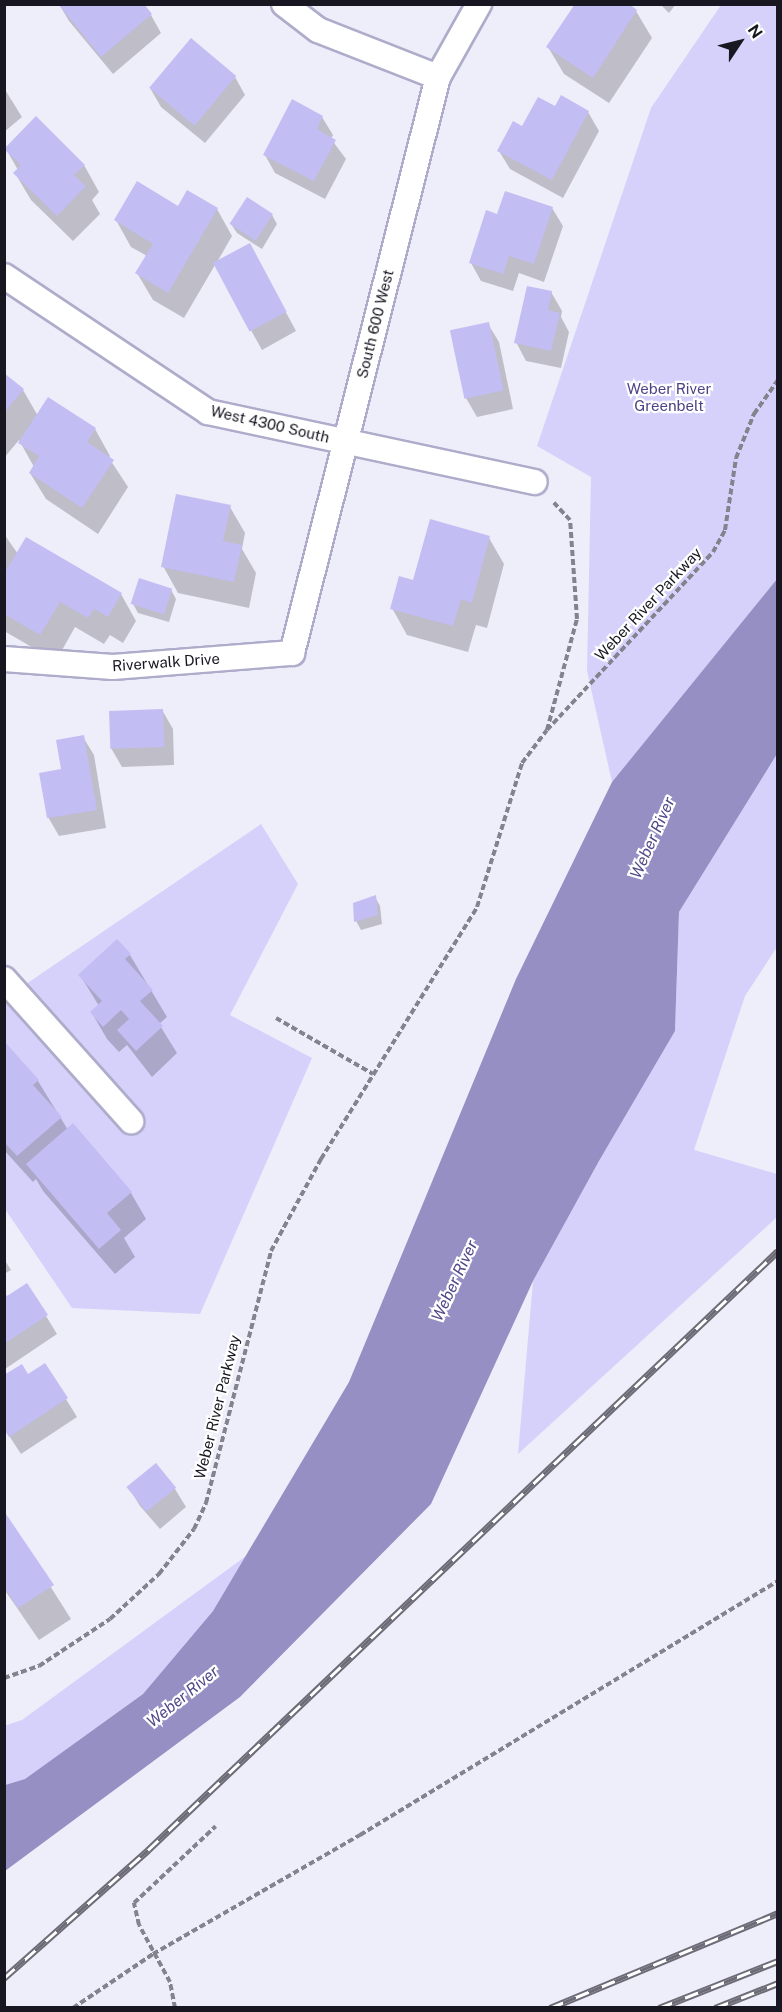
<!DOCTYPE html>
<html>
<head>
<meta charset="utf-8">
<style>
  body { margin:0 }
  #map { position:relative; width:782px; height:2012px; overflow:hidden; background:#eeedfa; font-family:"Public Sans",sans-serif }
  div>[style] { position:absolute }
  .green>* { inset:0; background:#d5d1fb }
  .water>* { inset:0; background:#958fc3 }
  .shadow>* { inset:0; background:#0003 }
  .building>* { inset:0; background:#c2bdf3; transform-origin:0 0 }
  .path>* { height:4px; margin-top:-2px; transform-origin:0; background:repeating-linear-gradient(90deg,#83828d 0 6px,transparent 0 9px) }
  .roads { filter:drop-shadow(2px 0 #aeacca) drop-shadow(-2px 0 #aeacca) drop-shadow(0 2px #aeacca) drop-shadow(0 -2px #aeacca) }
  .street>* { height:24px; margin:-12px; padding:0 12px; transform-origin:12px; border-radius:12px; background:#fff }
  .rail>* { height:7px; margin-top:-3.5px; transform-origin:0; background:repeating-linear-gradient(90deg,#fff 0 14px,#6c6b76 0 28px); box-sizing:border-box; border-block:2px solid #6c6b76 }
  span { translate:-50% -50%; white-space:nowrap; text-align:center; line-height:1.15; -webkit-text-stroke:4.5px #fff; paint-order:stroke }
  .street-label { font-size:15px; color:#181721 }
  .park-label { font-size:15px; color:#4e4384 }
  .water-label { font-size:16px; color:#514688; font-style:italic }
  .frame { position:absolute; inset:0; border:6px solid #181721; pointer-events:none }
  .north { position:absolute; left:710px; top:12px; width:60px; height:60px; -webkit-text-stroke:4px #fff; paint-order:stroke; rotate:55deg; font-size:16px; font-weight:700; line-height:24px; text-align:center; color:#181721 }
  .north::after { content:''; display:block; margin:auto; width:21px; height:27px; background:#181721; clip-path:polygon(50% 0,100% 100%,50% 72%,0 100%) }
</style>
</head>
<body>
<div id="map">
  <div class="green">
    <div style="clip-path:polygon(721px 5px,777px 5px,777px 579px,612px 782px,587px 671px,591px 477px,537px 446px,651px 108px)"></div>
    <div style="clip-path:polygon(777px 754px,777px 947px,745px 996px,694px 1150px,777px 1174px,777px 1217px,518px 1454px,533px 1281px,599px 1161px,675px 1031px,679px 912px)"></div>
    <div style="clip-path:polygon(261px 824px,298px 884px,230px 1015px,312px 1058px,200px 1314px,72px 1308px,5px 1209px,4px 999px)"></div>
    <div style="clip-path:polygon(246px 1556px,213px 1611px,143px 1694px,25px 1779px,5px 1785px,4px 1726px,22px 1720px)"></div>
  </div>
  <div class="water">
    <div style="clip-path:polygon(777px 579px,777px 754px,679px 912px,675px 1031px,599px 1161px,533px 1281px,431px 1504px,240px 1697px,5px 1871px,5px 1785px,25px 1779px,143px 1694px,213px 1611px,349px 1382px,516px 979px,612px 782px)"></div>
  </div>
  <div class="shadow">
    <div style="clip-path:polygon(59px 4px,151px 15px,161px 33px,113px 74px,69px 21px)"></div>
    <div style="clip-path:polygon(626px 4px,636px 11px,652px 38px,609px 103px,564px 74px,548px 47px)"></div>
    <div style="clip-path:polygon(660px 4px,676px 4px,669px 13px)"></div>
    <div style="clip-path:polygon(235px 77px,245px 95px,205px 143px,161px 107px,150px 88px)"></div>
    <div style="clip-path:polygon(4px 88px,22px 117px,4px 132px)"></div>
    <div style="clip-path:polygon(555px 108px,588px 112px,599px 131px,563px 198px,510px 169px,499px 151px,523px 128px)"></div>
    <div style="clip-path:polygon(322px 117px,333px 135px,331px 139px,346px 159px,325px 199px,275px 173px,265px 155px)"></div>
    <div style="clip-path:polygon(6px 149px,84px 165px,99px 192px,92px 200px,100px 214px,73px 241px,31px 200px,15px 173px,18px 170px)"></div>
    <div style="clip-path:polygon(179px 208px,217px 209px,232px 236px,216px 264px,260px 264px,296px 331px,262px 350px,215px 265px,184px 318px,153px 300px,137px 273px,147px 256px,131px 247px,116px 220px)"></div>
    <div style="clip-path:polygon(552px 208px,563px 226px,544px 282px,519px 273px,513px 291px,481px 281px,471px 263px,498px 216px)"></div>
    <div style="clip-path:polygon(272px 215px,277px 224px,262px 249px,237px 233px,231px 224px)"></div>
    <div style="clip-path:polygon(551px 292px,562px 311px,561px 317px,569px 332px,561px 368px,526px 361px,516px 342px)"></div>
    <div style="clip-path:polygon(488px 324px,499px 342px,513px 409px,477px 417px,466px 398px)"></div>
    <div style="clip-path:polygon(4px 375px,23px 390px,38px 416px,95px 429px,110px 456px,109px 458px,128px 487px,98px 534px,46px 499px,30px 473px,34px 467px,19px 440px,4px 458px)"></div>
    <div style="clip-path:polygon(230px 507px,245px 533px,242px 549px,256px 573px,249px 608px,178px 593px,163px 566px)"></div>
    <div style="clip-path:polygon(4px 534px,18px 554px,121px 594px,136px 621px,123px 643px,110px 635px,104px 644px,75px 627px,56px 661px,4px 631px)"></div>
    <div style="clip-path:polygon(489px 538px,504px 564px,487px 628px,476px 625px,468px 652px,407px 635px,392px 608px,414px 582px)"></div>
    <div style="clip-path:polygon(171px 590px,176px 599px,169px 622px,138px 613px,133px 604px)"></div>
    <div style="clip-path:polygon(162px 710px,173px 729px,174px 765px,122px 767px,111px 748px)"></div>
    <div style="clip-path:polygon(83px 737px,94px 755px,106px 828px,59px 836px,48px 817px,62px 771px)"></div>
    <div style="clip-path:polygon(375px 897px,380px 906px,382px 924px,361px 930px,356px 921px)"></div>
    <div style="clip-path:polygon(130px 955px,167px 1017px,159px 1024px,177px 1053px,152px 1077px,127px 1045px,119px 1052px,107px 1039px,92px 1013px,99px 1006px,80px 975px)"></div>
    <div style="clip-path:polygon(4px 1043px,38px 1081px,68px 1130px,131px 1193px,146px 1219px,124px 1238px,135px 1257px,115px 1274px,43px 1191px,36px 1179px,33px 1182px,4px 1150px)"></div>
    <div style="clip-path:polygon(4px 1259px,11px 1270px,4px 1274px)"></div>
    <div style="clip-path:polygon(27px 1285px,57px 1334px,5px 1369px,4px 1295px,7px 1298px)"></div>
    <div style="clip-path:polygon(45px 1365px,77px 1417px,21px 1454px,4px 1428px,27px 1376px)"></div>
    <div style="clip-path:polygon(155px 1465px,175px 1489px,186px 1507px,160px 1529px,140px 1506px,129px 1488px)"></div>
    <div style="clip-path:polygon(4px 1513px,71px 1619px,39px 1640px,4px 1589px)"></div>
  </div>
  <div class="building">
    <div style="clip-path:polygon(58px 4px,144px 4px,152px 14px,101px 57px)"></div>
    <div style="clip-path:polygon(575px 4px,629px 4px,637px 10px,593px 78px,546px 47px)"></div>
    <div style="left:191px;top:38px;width:59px;height:65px;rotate:40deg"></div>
    <div style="clip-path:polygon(561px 95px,589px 111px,552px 180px,497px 151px,513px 121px,522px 126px,538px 97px,555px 106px)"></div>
    <div style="clip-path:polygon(292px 99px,323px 116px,317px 129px,336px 140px,314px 181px,263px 155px)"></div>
    <div style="clip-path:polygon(36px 116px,85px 165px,74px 175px,86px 186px,57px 216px,13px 173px,21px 165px,4px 149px)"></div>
    <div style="clip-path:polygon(137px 181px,178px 206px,187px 190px,218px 208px,168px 293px,135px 273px,153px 244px,114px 220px)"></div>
    <div style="clip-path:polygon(505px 191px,553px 207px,534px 264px,509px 256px,503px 274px,469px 263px,486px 210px,497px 214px)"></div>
    <div style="left:247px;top:197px;width:31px;height:32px;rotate:33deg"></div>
    <div style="left:250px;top:243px;width:78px;height:42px;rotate:62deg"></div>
    <div style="clip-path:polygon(527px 286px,552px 291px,548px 310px,560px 313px,551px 351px,514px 343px)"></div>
    <div style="left:489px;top:322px;width:70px;height:40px;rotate:78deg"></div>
    <div style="clip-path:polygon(4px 373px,24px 389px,4px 413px)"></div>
    <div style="clip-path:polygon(48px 397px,96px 428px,87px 442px,114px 460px,82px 508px,29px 473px,39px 456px,18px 443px)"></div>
    <div style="clip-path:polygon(176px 494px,231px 505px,223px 541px,242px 545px,234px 582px,161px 567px)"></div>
    <div style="clip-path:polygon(430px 519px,490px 536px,472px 603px,461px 599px,453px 626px,390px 609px,399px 576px,413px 580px)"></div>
    <div style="clip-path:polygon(26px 537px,122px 593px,108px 617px,94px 609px,88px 618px,60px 602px,40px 635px,4px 614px,4px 574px)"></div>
    <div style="left:139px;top:578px;width:35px;height:27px;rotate:18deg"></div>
    <div style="left:163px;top:709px;width:38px;height:54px;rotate:88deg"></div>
    <div style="clip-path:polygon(84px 735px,97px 810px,47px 818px,39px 773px,61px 769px,56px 740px)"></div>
    <div style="clip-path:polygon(376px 895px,378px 915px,354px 922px,353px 903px)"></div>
    <div style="clip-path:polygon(117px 939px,131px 954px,125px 959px,153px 990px,140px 1001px,163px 1026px,136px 1051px,117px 1030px,129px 1019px,121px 1010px,103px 1027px,90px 1012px,102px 1001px,78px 975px)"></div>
    <div style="clip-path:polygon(4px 1041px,39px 1080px,33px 1085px,62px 1117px,17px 1156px,4px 1142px)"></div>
    <div style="clip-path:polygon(73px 1123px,132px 1192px,107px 1213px,121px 1230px,99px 1249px,26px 1164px)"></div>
    <div style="clip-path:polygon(27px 1283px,48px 1315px,4px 1344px,4px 1292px,7px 1296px)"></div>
    <div style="clip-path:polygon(45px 1363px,68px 1398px,9px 1437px,4px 1429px,4px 1375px,22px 1364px,28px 1374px)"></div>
    <div style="left:156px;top:1463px;width:32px;height:38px;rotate:51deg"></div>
    <div style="clip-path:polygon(4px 1511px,54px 1585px,18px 1608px,4px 1587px)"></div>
  </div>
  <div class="path">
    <div style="left:547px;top:730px;width:115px;rotate:-74.9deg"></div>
    <div style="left:577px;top:619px;width:99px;rotate:-94deg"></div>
    <div style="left:570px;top:520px;width:25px;rotate:-133deg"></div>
    <div style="left:276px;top:1018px;width:112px;rotate:30deg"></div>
    <div style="left:4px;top:1678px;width:37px;rotate:-19deg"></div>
    <div style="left:39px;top:1666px;width:85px;rotate:-33.5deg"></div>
    <div style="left:110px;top:1619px;width:67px;rotate:-42.6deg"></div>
    <div style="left:159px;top:1574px;width:57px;rotate:-52.1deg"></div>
    <div style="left:194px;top:1529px;width:29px;rotate:-65deg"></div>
    <div style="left:206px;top:1503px;width:260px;rotate:-75.5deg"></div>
    <div style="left:271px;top:1251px;width:105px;rotate:-61.5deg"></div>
    <div style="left:321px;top:1159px;width:296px;rotate:-58.2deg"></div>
    <div style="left:477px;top:907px;width:151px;rotate:-72.6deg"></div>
    <div style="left:522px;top:763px;width:41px;rotate:-52.9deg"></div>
    <div style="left:547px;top:730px;width:243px;rotate:-47deg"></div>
    <div style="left:713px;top:552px;width:25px;rotate:-61deg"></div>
    <div style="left:725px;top:530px;width:73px;rotate:-81.3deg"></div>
    <div style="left:736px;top:458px;width:48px;rotate:-67.8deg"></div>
    <div style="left:754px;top:414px;width:42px;rotate:-54.8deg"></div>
    <div style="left:73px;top:2008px;width:97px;rotate:-34deg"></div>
    <div style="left:153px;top:1954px;width:239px;rotate:-29.9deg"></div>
    <div style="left:360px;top:1835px;width:489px;rotate:-31.3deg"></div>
    <div style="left:175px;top:2008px;width:26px;rotate:-101deg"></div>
    <div style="left:170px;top:1982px;width:65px;rotate:-118.5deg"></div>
    <div style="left:139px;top:1925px;width:23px;rotate:-103deg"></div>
    <div style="left:134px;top:1903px;width:112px;rotate:-43.2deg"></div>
  </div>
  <div class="roads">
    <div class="street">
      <div style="left:284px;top:4px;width:43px;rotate:37.4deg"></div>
      <div style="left:318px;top:30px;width:129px;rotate:21.4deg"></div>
      <div style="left:4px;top:276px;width:245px;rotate:33.7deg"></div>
      <div style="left:208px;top:412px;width:334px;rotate:12.1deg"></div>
      <div style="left:4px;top:659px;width:109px;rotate:4.2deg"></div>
      <div style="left:113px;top:667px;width:180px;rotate:-4.5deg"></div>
      <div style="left:292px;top:653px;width:594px;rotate:-75.78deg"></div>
      <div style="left:438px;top:77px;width:84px;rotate:-60.7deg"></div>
      <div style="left:4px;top:979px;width:191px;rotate:48.2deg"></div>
    </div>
  </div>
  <div class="rail">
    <div style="left:4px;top:1978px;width:193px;rotate:-41.6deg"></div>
    <div style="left:148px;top:1850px;width:869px;rotate:-43.56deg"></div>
    <div style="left:550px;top:2008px;width:247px;rotate:-22.6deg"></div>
    <div style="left:659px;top:2008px;width:128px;rotate:-21.6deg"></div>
    <div style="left:715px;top:2008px;width:68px;rotate:-21.6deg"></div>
  </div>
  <div class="street-label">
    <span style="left:375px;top:324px;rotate:-76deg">South 600 West</span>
    <span style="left:270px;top:424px;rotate:13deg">West 4300 South</span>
    <span style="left:648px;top:604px;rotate:-47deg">Weber River Parkway</span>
    <span style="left:166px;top:662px;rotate:-4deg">Riverwalk Drive</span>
    <span style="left:217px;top:1407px;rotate:-76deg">Weber River Parkway</span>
  </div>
  <div class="park-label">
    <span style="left:669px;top:397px">Weber River<br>Greenbelt</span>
  </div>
  <div class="water-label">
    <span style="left:653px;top:838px;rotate:-66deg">Weber River</span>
    <span style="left:455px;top:1281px;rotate:-65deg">Weber River</span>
    <span style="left:183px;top:1697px;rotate:-39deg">Weber River</span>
  </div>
  <div class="frame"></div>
  <div class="north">N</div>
</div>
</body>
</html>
